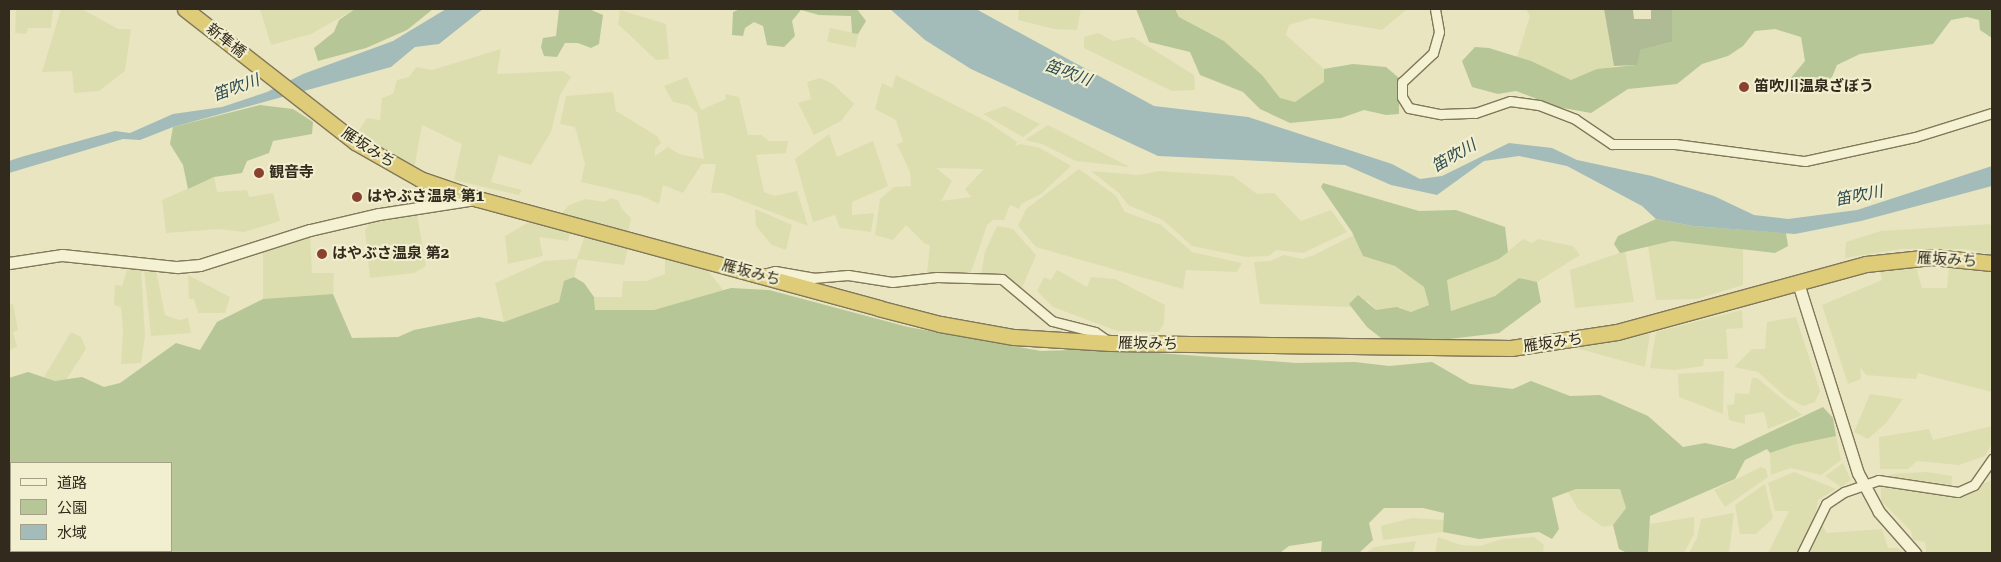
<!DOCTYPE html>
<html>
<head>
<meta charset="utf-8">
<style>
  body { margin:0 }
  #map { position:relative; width:2001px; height:562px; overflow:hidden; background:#e9e5c0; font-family:"Roboto Serif","Noto Sans JP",serif }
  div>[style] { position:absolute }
  .farmland>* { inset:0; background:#dcdeaf; transform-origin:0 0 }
  .green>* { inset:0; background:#b6c696 }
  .cemetery>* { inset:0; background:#aebb94 }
  .water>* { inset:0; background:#a3bcba }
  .roads { filter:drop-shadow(1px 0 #81775a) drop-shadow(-1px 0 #81775a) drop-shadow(0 1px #81775a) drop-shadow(0 -1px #81775a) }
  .minor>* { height:9px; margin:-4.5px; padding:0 4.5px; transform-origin:4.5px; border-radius:4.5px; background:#f5f2d3 }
  .tertiary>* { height:11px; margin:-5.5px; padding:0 5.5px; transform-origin:5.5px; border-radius:5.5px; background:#f5f2d3 }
  .trunk>* { height:15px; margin:-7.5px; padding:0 7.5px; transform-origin:7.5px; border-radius:7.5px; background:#decc79 }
  .dots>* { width:14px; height:14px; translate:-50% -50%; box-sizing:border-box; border:2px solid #f1efcf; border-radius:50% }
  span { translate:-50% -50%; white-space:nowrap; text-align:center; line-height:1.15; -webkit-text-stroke:4px #f1efcf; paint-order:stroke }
  .street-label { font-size:15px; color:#322b1d }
  .poi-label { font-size:15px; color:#322b1d; font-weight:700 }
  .left { translate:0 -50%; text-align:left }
  .water-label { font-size:16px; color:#2d4b50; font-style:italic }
  .frame { position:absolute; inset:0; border:10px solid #322b1d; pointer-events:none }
  .legend { position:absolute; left:10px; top:462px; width:162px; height:90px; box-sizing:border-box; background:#f1efcf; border:1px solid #a5a188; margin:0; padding:6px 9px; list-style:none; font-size:15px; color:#322b1d }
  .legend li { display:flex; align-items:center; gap:10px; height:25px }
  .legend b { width:25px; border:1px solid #a5a188 }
</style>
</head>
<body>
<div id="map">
  <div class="farmland">
    <div style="clip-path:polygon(16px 9px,53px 9px,51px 28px,28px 28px,26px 34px,15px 33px)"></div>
    <div style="clip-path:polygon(61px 9px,82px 9px,118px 29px,131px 29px,125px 71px,99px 91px,74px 93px,72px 71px,42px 72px)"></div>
    <div style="clip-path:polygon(260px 9px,355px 9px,311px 34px,271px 45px)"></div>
    <div style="clip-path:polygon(1019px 9px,1081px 9px,1077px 30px,1054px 29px,1018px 20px)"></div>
    <div style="clip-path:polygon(1175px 9px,1407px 9px,1382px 30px,1312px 18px,1289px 25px,1286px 35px,1324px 69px,1325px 82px,1295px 102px,1280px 98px,1262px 75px,1224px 41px,1179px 17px)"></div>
    <div style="clip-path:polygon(1526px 9px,1604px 9px,1614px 66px,1571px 80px,1517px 57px,1530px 16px)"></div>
    <div style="clip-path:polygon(620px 10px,666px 24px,669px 59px,656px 60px,618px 24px)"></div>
    <div style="left:830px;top:28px;width:29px;height:14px;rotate:12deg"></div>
    <div style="clip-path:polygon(1098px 33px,1113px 41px,1133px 37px,1194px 75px,1195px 90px,1172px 91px,1084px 48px,1084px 37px)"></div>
    <div style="clip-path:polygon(501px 49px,497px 74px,563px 71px,571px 77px,560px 95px,551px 132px,531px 165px,499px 155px,491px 182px,522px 190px,519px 195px,454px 180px,462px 144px,422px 125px,414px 169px,357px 133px,367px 118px,380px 120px,382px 98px,393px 94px,397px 80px,409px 77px,416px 67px,432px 70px)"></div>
    <div style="clip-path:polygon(evenodd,896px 75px,988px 122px,1017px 142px,1015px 146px,1021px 144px,1040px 148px,1071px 166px,1041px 194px,1021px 204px,1019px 209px,1010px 205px,1004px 220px,993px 220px,987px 225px,971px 272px,927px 273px,930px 245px,925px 244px,906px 225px,893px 240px,875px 235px,880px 199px,894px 187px,911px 186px,910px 172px,897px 144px,903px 142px,896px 120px,875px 109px,882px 83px,892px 88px,896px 75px,936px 168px,984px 169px,965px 189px,971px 197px,941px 201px,952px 181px,936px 168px)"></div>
    <div style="clip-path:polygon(687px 77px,701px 110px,726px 99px,725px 94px,739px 97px,748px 135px,761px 135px,769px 141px,788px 141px,786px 153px,756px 155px,764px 192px,775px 196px,797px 191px,808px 226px,723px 193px,711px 193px,716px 164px,702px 164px,683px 193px,663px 185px,659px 204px,642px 196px,581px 182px,585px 164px,575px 127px,560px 124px,566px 96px,613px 92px,616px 111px,657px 136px,661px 143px,655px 149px,655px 156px,668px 147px,679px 154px,704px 159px,697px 113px,688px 105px,673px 102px,664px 86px)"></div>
    <div style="clip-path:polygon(820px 78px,833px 84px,854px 104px,841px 121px,814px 135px,798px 103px,811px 99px,807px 82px)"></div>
    <div style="clip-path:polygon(1005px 106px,1040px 124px,1023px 137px,983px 114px)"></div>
    <div style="clip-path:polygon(1048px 125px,1130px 167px,1076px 161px,1042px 144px,1025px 140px)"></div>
    <div style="clip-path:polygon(829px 134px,837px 157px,873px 141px,888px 186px,852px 202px,852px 215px,874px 213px,871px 232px,840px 228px,835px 215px,813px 222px,795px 159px)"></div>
    <div style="clip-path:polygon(1079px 169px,1116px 196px,1125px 212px,1161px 225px,1192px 252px,1242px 263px,1237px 272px,1186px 270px,1183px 289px,1036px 247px,1018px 226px,1026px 209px)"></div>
    <div style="clip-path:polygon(1091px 171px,1139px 175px,1159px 171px,1233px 176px,1257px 194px,1274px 193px,1301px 221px,1331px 210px,1347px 232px,1303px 253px,1276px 250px,1269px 256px,1246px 257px,1192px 246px,1163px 220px,1128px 205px,1119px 193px)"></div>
    <div style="clip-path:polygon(214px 177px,217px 192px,247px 190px,249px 197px,273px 193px,280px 221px,244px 232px,219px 229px,166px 233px,162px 200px)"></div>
    <div style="clip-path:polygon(611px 198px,619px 201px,621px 208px,631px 218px,628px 233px,561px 214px,569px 205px,586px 199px,604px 202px)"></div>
    <div style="clip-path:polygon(755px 209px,792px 225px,786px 250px,772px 245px,756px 226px)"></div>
    <div style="clip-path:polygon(417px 214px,426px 266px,414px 273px,370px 278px,365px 231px,369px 224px)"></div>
    <div style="clip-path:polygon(529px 222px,570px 232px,568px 241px,539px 237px,543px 256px,508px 264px,505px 236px)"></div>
    <div style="clip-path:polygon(1992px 224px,1992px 255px,1965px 249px,1901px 249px,1845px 258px,1846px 242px,1881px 231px)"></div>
    <div style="clip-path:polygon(997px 226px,1013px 229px,1036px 255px,1022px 288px,1008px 277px,981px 275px,985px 252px)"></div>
    <div style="clip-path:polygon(310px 235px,312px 273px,334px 273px,333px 294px,263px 299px,263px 248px)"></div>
    <div style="clip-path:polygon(585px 235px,628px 248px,624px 265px,578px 259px,574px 277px,564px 282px,559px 302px,504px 322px,495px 283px,544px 261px,577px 259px)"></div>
    <div style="clip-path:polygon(1354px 235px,1363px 256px,1395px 266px,1424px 287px,1429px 305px,1411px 312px,1400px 307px,1390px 311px,1376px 310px,1368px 301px,1349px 304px,1351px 307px,1260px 304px,1254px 262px,1270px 261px,1284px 255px,1302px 259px,1314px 255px)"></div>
    <div style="clip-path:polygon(1523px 239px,1532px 243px,1538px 239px,1573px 246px,1580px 255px,1537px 282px,1519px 278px,1495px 296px,1451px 311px,1446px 280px,1499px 259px)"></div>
    <div style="clip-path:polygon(1672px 241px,1743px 248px,1743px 285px,1697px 299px,1656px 300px,1648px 246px)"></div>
    <div style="clip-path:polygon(1625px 251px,1634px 302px,1575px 308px,1570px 270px)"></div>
    <div style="clip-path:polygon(665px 259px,707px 270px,724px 291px,654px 310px,595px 311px,594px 297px,622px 297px,623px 281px,646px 281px,665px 274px)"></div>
    <div style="clip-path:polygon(1949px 265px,1992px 271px,1992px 392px,1918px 373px,1916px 379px,1866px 375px,1860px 367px,1861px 379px,1848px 384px,1822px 305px,1882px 280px,1880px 271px,1889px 267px,1916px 267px,1922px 288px,1947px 288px)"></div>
    <div style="clip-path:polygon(128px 267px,141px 268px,145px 336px,141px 363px,121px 364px,123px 330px,121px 307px,114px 305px,115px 285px,122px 286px)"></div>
    <div style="clip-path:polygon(144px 269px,156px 270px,165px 315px,179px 320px,188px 318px,191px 333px,151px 336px)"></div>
    <div style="clip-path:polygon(1057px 270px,1087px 287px,1091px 277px,1115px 279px,1165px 305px,1164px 323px,1159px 332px,1117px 331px,1053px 307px,1037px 291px,1044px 277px,1051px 280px)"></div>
    <div style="clip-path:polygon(188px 275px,230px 297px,225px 313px,198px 313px,194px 299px,189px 299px)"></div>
    <div style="clip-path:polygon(13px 304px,18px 330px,13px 332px,17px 347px,9px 350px,9px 305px)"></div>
    <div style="clip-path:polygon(1742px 310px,1743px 328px,1726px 329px,1728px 359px,1704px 359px,1703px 366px,1675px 370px,1650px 368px,1656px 332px)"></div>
    <div style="clip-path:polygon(1796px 317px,1820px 391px,1815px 402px,1803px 406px,1787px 398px,1758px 372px,1734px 367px,1752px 349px,1765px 349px,1767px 322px)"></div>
    <div style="clip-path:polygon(71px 332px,81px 337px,86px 349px,66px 380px,55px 381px,44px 377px)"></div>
    <div style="clip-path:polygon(1650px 333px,1645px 367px,1576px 348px,1614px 340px)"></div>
    <div style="clip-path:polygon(1724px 371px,1723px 414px,1679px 397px,1678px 374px)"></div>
    <div style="clip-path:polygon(1752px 378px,1757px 378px,1802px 415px,1768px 429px,1764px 412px,1745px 415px,1745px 424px,1729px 420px,1727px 405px,1734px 404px,1735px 393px,1749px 394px)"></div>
    <div style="clip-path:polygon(1870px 394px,1903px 399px,1887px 422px,1868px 439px,1854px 432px)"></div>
    <div style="clip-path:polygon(1992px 426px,1992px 444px,1985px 456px,1959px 465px,1917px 461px,1908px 469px,1880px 469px,1879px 437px,1929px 429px,1933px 440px)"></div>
    <div style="clip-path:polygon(1836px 436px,1841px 460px,1821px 475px,1791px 468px,1771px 475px,1770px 453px,1793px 445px)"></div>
    <div style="clip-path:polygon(1843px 463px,1851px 480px,1841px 487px,1825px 476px)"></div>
    <div style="clip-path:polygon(1761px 467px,1766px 469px,1768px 477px,1725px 507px,1714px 490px)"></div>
    <div style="clip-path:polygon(1794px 472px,1836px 489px,1818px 500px,1815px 518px,1797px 553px,1768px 553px,1789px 511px,1775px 511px,1768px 483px)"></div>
    <div style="clip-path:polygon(1927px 472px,1952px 476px,1951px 490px,1891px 478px,1891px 474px)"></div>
    <div style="clip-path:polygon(1992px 480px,1992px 553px,1926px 553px,1925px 542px,1913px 540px,1911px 531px,1881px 501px,1881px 483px,1958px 495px)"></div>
    <div style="clip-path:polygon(1765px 484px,1773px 518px,1756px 534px,1740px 534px,1735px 505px)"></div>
    <div style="clip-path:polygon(1576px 489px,1620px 489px,1626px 508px,1613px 525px,1603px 527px,1578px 509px,1568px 492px)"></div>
    <div style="clip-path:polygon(1734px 513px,1729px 553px,1689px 553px,1697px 538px,1701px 519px)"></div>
    <div style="clip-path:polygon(1694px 517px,1694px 534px,1684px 553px,1648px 553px,1650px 524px)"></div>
    <div style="clip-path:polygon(1412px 518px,1444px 520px,1443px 532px,1383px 540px,1381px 526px)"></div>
    <div style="clip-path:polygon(1820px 522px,1827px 533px,1882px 529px,1888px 548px,1898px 548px,1903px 553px,1804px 553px)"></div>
    <div style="clip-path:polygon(1438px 537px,1461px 545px,1480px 546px,1502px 539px,1534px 537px,1544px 545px,1543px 553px,1435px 553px)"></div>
    <div style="clip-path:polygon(1416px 541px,1413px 553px,1366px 553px,1374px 547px)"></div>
  </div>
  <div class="green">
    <div style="clip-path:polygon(355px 9px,433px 9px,407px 30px,366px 48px,318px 61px,314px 48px,334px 32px,339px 20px)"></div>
    <div style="clip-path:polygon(589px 9px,603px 15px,599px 44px,591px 48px,578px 43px,565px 43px,557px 57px,544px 56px,541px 47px,543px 38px,556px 36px,559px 10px)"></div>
    <div style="clip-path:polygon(740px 9px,857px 9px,866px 21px,858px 34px,852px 33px,851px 16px,819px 15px,801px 10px,792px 21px,795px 36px,784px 47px,767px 45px,763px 26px,754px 22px,745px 28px,743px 36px,732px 35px,733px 12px)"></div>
    <div style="clip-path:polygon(1136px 9px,1175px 9px,1179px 17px,1224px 41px,1262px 75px,1280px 98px,1295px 102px,1324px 82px,1324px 69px,1353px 64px,1386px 67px,1399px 78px,1399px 114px,1386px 115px,1364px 110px,1341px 118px,1290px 123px,1260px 109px,1243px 92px,1200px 75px,1190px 52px,1149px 42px)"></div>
    <div style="clip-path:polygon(1672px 9px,1992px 9px,1992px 38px,1980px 30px,1979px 20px,1967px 17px,1951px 20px,1933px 44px,1860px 54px,1837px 65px,1832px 77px,1823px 83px,1795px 87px,1790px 79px,1805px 61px,1801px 37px,1775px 29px,1755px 31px,1743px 46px,1728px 56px,1702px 64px,1677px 84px,1628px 89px,1591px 113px,1558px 107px,1516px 91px,1498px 94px,1472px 87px,1462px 61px,1475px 47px,1489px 48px,1531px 61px,1571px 80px,1597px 69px,1636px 65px,1639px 50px,1672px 42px)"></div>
    <div style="clip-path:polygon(260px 105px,293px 109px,313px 122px,312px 134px,273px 141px,269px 153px,247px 161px,242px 173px,214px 177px,188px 189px,183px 165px,170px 144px,173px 127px)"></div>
    <div style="clip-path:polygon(1323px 183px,1419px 211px,1456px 210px,1505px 227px,1508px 252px,1499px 259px,1447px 280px,1451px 311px,1495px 296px,1519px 278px,1537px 282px,1541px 302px,1499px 333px,1425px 342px,1381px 338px,1367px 327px,1349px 304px,1358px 295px,1376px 310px,1397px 307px,1411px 312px,1429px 305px,1424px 287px,1395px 266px,1363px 256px,1352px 232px,1321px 187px)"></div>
    <div style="clip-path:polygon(1656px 219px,1693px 226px,1786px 233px,1788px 246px,1775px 253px,1672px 241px,1620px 253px,1614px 244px,1618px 236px)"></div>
    <div style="clip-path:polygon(evenodd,574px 277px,584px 283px,594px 297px,595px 310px,654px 310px,731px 288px,769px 290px,908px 327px,1041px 351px,1102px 349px,1296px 363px,1355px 362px,1389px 366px,1432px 362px,1470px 384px,1513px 389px,1531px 381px,1570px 396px,1600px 395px,1648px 416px,1683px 447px,1705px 443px,1734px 449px,1823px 407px,1833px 418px,1836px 436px,1793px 445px,1770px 453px,1767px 449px,1745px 460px,1735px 479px,1650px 516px,1648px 553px,1627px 553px,1619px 549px,1613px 525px,1626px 508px,1620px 489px,1576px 489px,1552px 498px,1559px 529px,1552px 539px,1539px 532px,1479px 539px,1443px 532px,1444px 513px,1423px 508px,1384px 508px,1369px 523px,1373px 540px,1359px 553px,1321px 553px,1322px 541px,1289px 546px,1280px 553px,9px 553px,9px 378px,28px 372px,55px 381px,82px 377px,104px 387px,120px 383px,176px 343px,200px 350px,217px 322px,263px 299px,333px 294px,352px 338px,398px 337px,414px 330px,479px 317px,504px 322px,559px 302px,564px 281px,574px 277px,11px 463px,171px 463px,171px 551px,11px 551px,11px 463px)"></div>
  </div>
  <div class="cemetery">
    <div style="clip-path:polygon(1604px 9px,1633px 10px,1634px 19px,1651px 19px,1651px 9px,1672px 9px,1672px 42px,1640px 50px,1637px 65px,1614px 66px)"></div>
  </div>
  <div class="water">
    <div style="clip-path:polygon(446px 9px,483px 9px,439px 44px,415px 47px,391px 67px,173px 127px,140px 140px,123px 139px,9px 173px,9px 161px,21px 157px,115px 131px,130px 133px,173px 114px,222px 107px,267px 92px,303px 74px,393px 41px)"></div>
    <div style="clip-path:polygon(890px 9px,976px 9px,1154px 106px,1248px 117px,1392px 164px,1420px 179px,1442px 176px,1509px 143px,1552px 148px,1577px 160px,1652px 176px,1714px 196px,1754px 215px,1788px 219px,1857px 210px,1992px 166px,1992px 186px,1861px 221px,1795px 234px,1693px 226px,1656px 219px,1642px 206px,1567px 166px,1519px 156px,1484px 161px,1437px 195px,1391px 185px,1345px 165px,1158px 156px,971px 69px,925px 40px)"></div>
  </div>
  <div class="roads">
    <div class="minor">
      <div style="left:1435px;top:9px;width:23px;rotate:80deg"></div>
      <div style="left:1439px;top:32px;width:22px;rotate:106deg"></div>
      <div style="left:1433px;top:53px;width:42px;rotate:136.9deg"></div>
      <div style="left:1402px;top:82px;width:15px;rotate:90deg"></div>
      <div style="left:1402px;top:97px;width:13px;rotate:58deg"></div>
      <div style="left:1409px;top:108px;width:33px;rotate:11deg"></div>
      <div style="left:1441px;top:114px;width:34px;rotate:-2deg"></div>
      <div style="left:1475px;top:113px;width:37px;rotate:-19deg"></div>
      <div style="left:1510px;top:101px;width:29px;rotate:8deg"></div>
      <div style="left:1539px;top:105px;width:39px;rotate:21deg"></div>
      <div style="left:1575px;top:119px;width:45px;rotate:34deg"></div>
      <div style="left:1612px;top:144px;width:63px"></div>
      <div style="left:1675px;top:144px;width:131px;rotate:7.5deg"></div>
      <div style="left:1805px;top:161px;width:113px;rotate:-12.3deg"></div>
      <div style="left:1915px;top:137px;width:81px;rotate:-17.3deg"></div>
      <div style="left:763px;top:274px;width:12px;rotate:-14deg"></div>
      <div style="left:775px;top:271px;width:39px;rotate:10deg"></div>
      <div style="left:813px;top:278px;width:35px;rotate:-5deg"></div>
      <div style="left:848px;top:275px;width:45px;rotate:9deg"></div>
      <div style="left:892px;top:282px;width:45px;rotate:-6.3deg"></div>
      <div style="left:937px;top:277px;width:65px;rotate:1.8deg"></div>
      <div style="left:1002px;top:279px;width:65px;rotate:40deg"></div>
      <div style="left:1052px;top:321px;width:44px;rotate:14.3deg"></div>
      <div style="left:1095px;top:332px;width:16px;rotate:35deg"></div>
      <div style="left:1802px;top:553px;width:55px;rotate:-63.9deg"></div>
      <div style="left:1826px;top:504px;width:22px;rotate:-34deg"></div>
      <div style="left:1844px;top:492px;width:36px;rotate:-19deg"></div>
      <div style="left:1878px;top:480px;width:81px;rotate:8.5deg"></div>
      <div style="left:1958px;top:492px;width:17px;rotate:-24deg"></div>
      <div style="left:1974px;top:485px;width:32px;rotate:-55deg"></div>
    </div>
    <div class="tertiary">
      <div style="left:9px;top:263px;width:54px;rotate:-8.6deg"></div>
      <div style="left:62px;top:255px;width:116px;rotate:6deg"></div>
      <div style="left:177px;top:267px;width:23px;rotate:-5deg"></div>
      <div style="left:200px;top:265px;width:115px;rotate:-17.7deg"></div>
      <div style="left:310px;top:230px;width:71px;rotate:-13.1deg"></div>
      <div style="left:379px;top:214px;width:98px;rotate:-8.8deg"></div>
      <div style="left:1798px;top:283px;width:199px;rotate:72.5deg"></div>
      <div style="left:1858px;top:473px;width:44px;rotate:61.7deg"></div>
      <div style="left:1879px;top:512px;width:55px;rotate:48.7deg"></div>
    </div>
    <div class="trunk">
      <div style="left:185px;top:9px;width:216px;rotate:38deg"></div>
      <div style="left:355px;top:142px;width:75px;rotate:29.6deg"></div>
      <div style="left:420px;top:179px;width:61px;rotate:19deg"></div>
      <div style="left:478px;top:199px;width:415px;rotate:15.2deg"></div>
      <div style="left:878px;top:308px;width:64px;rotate:14.5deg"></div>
      <div style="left:940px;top:324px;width:75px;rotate:10deg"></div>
      <div style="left:1014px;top:337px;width:97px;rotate:3.5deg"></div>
      <div style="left:1111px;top:343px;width:400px;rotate:0.7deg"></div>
      <div style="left:1511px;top:348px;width:107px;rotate:-8.6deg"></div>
      <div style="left:1617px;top:332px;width:258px;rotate:-15.3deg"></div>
      <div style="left:1866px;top:264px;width:66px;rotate:-6.1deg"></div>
      <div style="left:1932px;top:257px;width:60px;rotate:5.7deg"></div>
    </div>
  </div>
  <div class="dots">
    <div style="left:1744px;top:87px;background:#8a422f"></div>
    <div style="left:259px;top:173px;background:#8a422f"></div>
    <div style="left:357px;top:197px;background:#8a422f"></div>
    <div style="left:322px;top:254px;background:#8a422f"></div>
  </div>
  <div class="street-label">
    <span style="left:226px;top:41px;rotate:38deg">新隼橋</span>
    <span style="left:368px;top:148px;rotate:33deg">雁坂みち</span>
    <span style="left:1947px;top:260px;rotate:3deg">雁坂みち</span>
    <span style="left:751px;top:273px;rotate:15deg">雁坂みち</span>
    <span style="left:1553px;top:343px;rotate:-8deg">雁坂みち</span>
    <span style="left:1148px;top:344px;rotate:1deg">雁坂みち</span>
  </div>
  <div class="poi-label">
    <span class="left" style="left:1754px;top:87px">笛吹川温泉ざぼう</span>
    <span class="left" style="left:269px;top:173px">観音寺</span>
    <span class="left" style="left:367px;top:197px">はやぶさ温泉 第1</span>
    <span class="left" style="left:332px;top:254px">はやぶさ温泉 第2</span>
  </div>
  <div class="water-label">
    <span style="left:1068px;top:73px;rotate:20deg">笛吹川</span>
    <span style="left:236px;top:88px;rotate:-20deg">笛吹川</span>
    <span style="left:1454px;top:156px;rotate:-30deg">笛吹川</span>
    <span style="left:1859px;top:196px;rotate:-11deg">笛吹川</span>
  </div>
  <div class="frame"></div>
  <ul class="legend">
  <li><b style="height:6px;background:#f5f2d3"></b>道路</li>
  <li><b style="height:14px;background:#b6c696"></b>公園</li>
  <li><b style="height:14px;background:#a3bcba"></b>水域</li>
  </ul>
</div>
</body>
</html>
